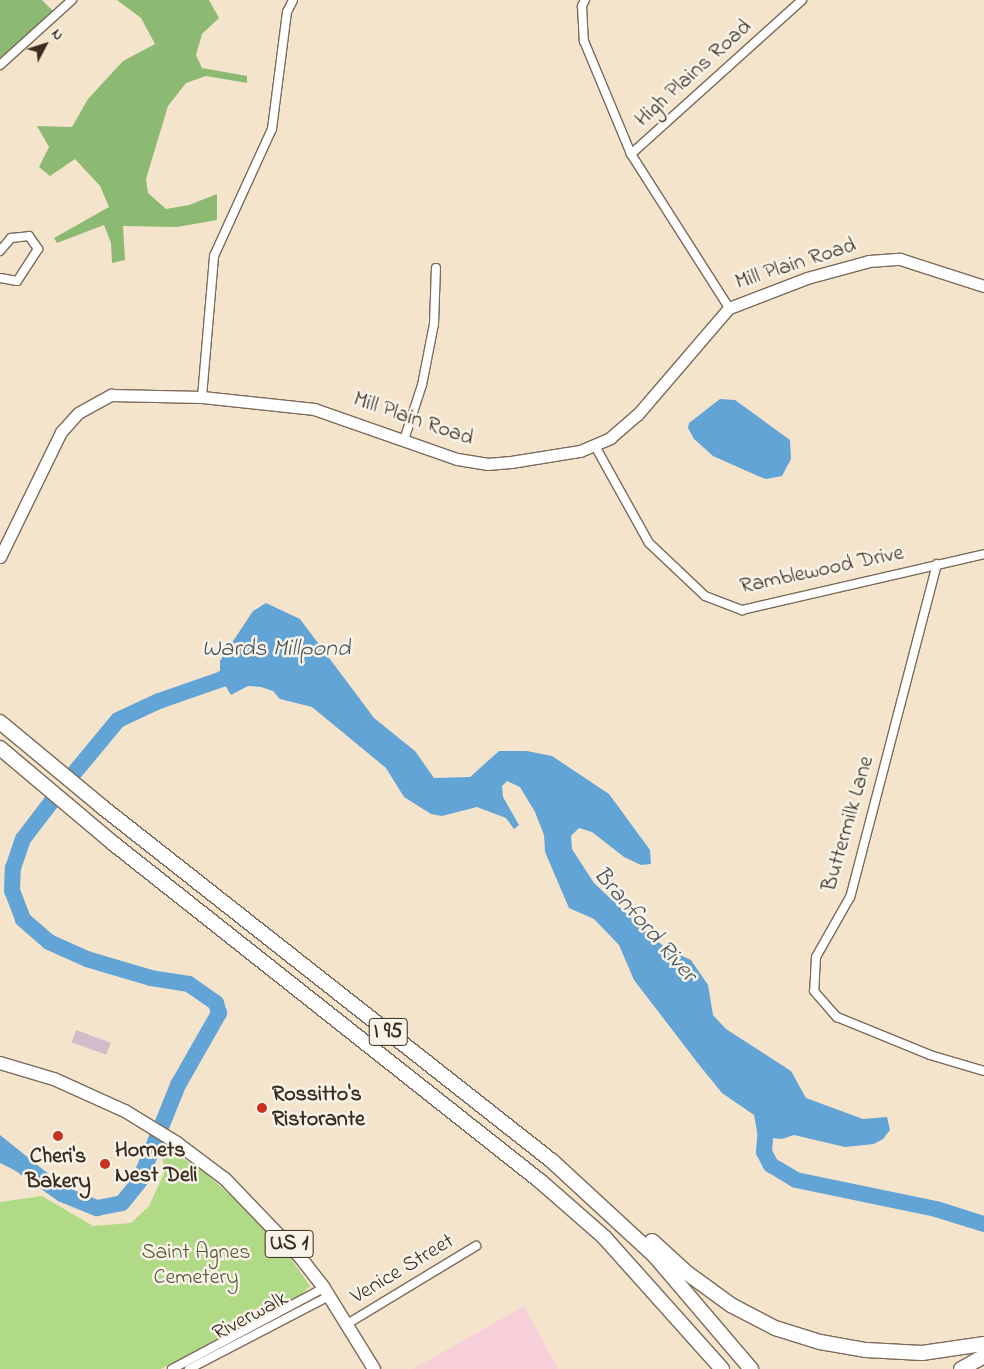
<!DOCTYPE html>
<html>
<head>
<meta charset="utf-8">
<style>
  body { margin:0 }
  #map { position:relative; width:984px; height:1369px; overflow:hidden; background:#f4e4cc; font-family:"Indie Flower",sans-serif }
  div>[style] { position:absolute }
  .built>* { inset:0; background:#f6cfd8 }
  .industrial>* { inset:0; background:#d1bdca; transform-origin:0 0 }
  .green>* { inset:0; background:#b0da85 }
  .forest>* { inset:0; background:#8cba72 }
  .water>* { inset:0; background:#63a4d6 }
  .river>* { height:16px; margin:-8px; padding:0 8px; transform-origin:8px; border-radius:8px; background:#63a4d6 }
  .roads { filter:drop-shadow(1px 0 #7c6b5b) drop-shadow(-1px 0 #7c6b5b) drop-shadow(0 1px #7c6b5b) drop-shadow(0 -1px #7c6b5b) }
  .street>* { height:8px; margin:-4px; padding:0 4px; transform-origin:4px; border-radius:4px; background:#fff }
  .secondary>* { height:11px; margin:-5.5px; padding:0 5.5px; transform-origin:5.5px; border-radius:5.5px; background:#fff }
  .primary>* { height:12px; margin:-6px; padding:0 6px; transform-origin:6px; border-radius:6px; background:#fff }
  .highway>* { height:14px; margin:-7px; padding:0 7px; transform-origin:7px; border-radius:7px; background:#fff }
  .dots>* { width:14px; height:14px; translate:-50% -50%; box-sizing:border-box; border:2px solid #f7f3e8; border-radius:50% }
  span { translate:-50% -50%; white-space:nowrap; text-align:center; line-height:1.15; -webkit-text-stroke:5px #f7f3e8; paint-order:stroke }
  .shield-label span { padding:1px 4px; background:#f7f3e8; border:1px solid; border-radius:4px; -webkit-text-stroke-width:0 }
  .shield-label { font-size:21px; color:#3b2a1e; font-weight:700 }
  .street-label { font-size:22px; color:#3b2a1e }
  .poi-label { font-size:22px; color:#3b2a1e; font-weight:700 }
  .left { translate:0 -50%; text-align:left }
  .park-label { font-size:22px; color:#585638 }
  .water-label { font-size:24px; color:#49555e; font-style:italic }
  .north { position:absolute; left:20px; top:20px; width:50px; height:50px; -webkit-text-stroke:4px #f7f3e8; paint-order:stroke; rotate:50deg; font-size:14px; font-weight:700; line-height:20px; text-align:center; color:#3b2a1e }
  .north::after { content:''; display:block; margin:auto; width:18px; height:22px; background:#3b2a1e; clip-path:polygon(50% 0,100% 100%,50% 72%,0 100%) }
</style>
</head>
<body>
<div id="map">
  <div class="built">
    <div style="clip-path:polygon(524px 1306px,558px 1369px,413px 1369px)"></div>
  </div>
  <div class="industrial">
    <div style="left:76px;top:1030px;width:37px;height:13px;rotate:20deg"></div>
  </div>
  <div class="green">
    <div style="clip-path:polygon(164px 1147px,202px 1170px,249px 1212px,285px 1250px,310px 1286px,300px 1296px,161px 1369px,0 1369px,0 1202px,42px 1196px,93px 1226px,131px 1223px,149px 1206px,165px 1171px,161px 1152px)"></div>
  </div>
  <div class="forest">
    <div style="clip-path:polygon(0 0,42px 0,54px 12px,0 58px)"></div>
    <div style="clip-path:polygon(117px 0,209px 0,219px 18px,202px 34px,196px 55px,202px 68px,247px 76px,247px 83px,206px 76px,186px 83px,168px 106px,146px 179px,148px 193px,166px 209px,189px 205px,217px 194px,217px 220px,177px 227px,123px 226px,125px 260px,112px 263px,111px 243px,104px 225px,57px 243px,54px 238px,109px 207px,100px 186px,75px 159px,50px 176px,39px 167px,49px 147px,37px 126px,72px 127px,88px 99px,123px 61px,155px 44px,141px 18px)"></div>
  </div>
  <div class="water">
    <div style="clip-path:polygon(720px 399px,735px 400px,790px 440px,791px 459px,782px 476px,766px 479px,758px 476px,713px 456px,694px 439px,688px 428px,689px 423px)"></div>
    <div style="clip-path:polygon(266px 603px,300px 619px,374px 718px,415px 751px,434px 778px,470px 777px,499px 751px,527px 751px,552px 756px,609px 794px,650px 850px,651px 864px,641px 865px,624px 857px,592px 832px,579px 828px,571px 836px,572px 849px,594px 883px,647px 933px,667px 949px,691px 960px,708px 985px,713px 1015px,726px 1029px,791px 1071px,806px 1098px,863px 1119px,887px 1117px,890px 1130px,883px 1139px,874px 1144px,845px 1147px,794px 1135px,782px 1139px,758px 1137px,754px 1115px,722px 1093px,700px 1066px,634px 980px,619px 945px,594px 919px,569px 908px,545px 852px,544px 835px,535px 812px,520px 787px,507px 781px,502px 786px,503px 797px,519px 825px,514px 829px,506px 818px,477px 807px,442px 816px,431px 814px,404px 797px,386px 768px,312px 707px,280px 699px,273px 691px,261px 687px,248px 686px,231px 695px,220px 677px,220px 661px,253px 611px)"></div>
    <div style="clip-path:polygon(0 1135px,61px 1184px,41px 1183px,0 1163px)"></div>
  </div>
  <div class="river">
    <div style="left:75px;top:772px;width:67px;rotate:-50.4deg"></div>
    <div style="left:118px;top:720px;width:45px;rotate:-24.9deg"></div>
    <div style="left:159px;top:701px;width:67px;rotate:-19.2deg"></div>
    <div style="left:222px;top:679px;width:22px;rotate:-34deg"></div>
    <div style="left:767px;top:1117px;width:35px;rotate:95deg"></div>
    <div style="left:764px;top:1152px;width:15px;rotate:62deg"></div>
    <div style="left:771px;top:1165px;width:29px;rotate:31deg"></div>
    <div style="left:796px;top:1180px;width:143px;rotate:11.7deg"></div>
    <div style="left:936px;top:1209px;width:50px;rotate:17.4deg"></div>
    <div style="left:0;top:1150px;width:76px;rotate:35.4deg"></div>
    <div style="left:62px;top:1194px;width:38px;rotate:22deg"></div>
    <div style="left:97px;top:1208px;width:25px;rotate:-11deg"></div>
    <div style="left:122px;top:1203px;width:27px;rotate:-51deg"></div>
    <div style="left:139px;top:1182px;width:105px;rotate:-68.1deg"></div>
    <div style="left:178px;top:1085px;width:83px;rotate:-60.3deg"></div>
    <div style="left:219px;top:1013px;width:10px;rotate:-107deg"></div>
    <div style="left:216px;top:1003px;width:33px;rotate:-145deg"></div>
    <div style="left:189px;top:984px;width:38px;rotate:-171deg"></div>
    <div style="left:151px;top:978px;width:67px;rotate:-163.5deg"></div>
    <div style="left:87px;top:959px;width:42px;rotate:-155.9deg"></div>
    <div style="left:49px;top:942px;width:35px;rotate:-139deg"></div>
    <div style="left:23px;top:919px;width:30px;rotate:-111deg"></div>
    <div style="left:12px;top:891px;width:23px;rotate:-88deg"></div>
    <div style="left:13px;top:868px;width:31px;rotate:-71deg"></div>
    <div style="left:23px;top:839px;width:48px;rotate:-52.7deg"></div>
  </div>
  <div class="roads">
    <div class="street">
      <div style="left:585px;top:0;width:7px;rotate:117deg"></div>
      <div style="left:582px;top:6px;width:35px;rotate:87deg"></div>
      <div style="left:584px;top:41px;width:122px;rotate:67.4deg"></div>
      <div style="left:631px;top:154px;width:183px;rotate:57.5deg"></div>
      <div style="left:0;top:65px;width:97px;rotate:-42.1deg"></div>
      <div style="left:631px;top:154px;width:230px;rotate:-42deg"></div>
      <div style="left:0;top:251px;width:17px;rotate:-50deg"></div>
      <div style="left:11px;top:238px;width:18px;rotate:-6deg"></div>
      <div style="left:29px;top:236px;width:16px;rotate:55deg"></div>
      <div style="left:38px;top:249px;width:38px;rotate:123deg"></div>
      <div style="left:17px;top:281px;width:17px;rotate:-170deg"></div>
      <div style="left:202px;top:397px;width:142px;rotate:-85.1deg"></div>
      <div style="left:214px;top:256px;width:140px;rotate:-65.5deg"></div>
      <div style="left:272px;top:129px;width:118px;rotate:-82.7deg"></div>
      <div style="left:287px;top:12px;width:13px;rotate:-63deg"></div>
      <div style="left:404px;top:440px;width:58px;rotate:-71.9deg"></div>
      <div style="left:422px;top:385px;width:62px;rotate:-78.9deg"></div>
      <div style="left:434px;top:324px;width:56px;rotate:-88deg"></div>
      <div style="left:595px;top:446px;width:111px;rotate:60.9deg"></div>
      <div style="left:649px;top:543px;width:77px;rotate:43.4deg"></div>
      <div style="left:705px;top:596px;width:40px;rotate:21deg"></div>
      <div style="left:742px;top:610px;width:248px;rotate:-13deg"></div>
      <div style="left:937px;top:564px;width:344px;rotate:104.6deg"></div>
      <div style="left:850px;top:897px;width:69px;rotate:119.5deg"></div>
      <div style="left:816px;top:957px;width:34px;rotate:93deg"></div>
      <div style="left:814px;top:991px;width:35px;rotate:49deg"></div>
      <div style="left:837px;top:1017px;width:100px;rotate:22.2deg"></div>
      <div style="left:930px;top:1055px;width:56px;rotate:16.5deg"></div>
      <div style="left:347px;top:1324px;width:151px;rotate:-31.2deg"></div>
      <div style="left:172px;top:1369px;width:172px;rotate:-28.1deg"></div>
      <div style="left:189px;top:1369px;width:158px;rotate:-27.5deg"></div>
    </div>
    <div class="secondary">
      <div style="left:0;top:557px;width:139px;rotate:-64deg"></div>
      <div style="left:61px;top:432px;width:25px;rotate:-48deg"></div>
      <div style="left:78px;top:413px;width:38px;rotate:-29deg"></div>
      <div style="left:111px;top:395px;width:91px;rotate:1.3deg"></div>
      <div style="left:202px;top:397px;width:113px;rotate:6.1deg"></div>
      <div style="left:314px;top:409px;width:151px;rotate:19.3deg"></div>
      <div style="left:457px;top:459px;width:30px;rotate:9deg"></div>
      <div style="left:487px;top:464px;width:24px;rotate:-5deg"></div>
      <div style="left:511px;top:462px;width:70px;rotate:-9.1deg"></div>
      <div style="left:580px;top:451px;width:33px;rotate:-23deg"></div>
      <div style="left:610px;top:438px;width:37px;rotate:-41deg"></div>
      <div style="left:638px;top:414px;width:140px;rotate:-49.4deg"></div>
      <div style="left:729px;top:308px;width:84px;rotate:-21deg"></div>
      <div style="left:807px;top:278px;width:64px;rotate:-15.3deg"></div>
      <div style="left:869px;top:261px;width:31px;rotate:-4deg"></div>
      <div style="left:900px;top:259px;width:88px;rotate:17.8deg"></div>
    </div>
    <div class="primary">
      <div style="left:0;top:1063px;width:56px;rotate:16.5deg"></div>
      <div style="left:54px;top:1079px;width:78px;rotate:24.3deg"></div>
      <div style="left:125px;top:1111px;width:61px;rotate:31.6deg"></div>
      <div style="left:177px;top:1143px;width:60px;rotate:36.9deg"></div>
      <div style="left:225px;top:1179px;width:108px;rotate:46.1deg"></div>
      <div style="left:300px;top:1257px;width:39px;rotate:52deg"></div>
      <div style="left:324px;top:1288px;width:95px;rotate:58.3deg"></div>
    </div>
    <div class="highway">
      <div style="left:0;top:722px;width:131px;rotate:39.7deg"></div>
      <div style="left:101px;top:806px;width:574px;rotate:38.21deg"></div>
      <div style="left:552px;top:1161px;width:139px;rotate:42.7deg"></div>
      <div style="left:654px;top:1255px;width:150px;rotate:49.6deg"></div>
      <div style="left:0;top:748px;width:149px;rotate:40.1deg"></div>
      <div style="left:114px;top:844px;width:543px;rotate:38.35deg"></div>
      <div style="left:540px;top:1181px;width:85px;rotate:41.2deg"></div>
      <div style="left:604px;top:1237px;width:177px;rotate:48.2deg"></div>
      <div style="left:652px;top:1241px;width:47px;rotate:42.4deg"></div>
      <div style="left:687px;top:1273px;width:54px;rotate:36deg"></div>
      <div style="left:731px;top:1305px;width:50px;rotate:27.6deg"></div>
      <div style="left:775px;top:1328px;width:47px;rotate:17.3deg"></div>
      <div style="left:820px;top:1342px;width:47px;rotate:9.9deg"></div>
      <div style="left:866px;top:1350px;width:56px;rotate:3.1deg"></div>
      <div style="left:922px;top:1353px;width:63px;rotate:-8.3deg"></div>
      <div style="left:961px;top:1369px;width:26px;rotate:-29deg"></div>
    </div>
  </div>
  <div class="dots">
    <div style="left:262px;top:1108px;background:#c8321e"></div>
    <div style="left:58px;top:1136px;background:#c8321e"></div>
    <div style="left:105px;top:1164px;background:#c8321e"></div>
  </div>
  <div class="shield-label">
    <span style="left:388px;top:1032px">I 95</span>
    <span style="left:289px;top:1244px">US 1</span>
  </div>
  <div class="street-label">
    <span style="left:694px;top:74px;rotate:-42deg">High Plains Road</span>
    <span style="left:796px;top:265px;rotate:-18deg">Mill Plain Road</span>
    <span style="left:413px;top:420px;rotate:19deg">Mill Plain Road</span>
    <span style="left:822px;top:571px;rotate:-12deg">Ramblewood Drive</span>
    <span style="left:849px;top:824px;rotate:-74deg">Buttermilk Lane</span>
    <span style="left:403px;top:1270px;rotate:-31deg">Venice Street</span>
    <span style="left:251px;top:1317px;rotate:-28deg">Riverwalk</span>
  </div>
  <div class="poi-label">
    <span class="left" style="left:272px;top:1108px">Rossitto's<br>Ristorante</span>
    <span class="left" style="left:115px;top:1164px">Hornets<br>Nest Deli</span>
    <span style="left:58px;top:1170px">Cheri's<br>Bakery</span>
  </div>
  <div class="park-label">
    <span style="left:196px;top:1266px">Saint Agnes<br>Cemetery</span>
  </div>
  <div class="water-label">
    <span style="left:276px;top:650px">Wards Millpond</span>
    <span style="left:644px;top:925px;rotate:49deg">Branford River</span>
  </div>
  <div class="north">N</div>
</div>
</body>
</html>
